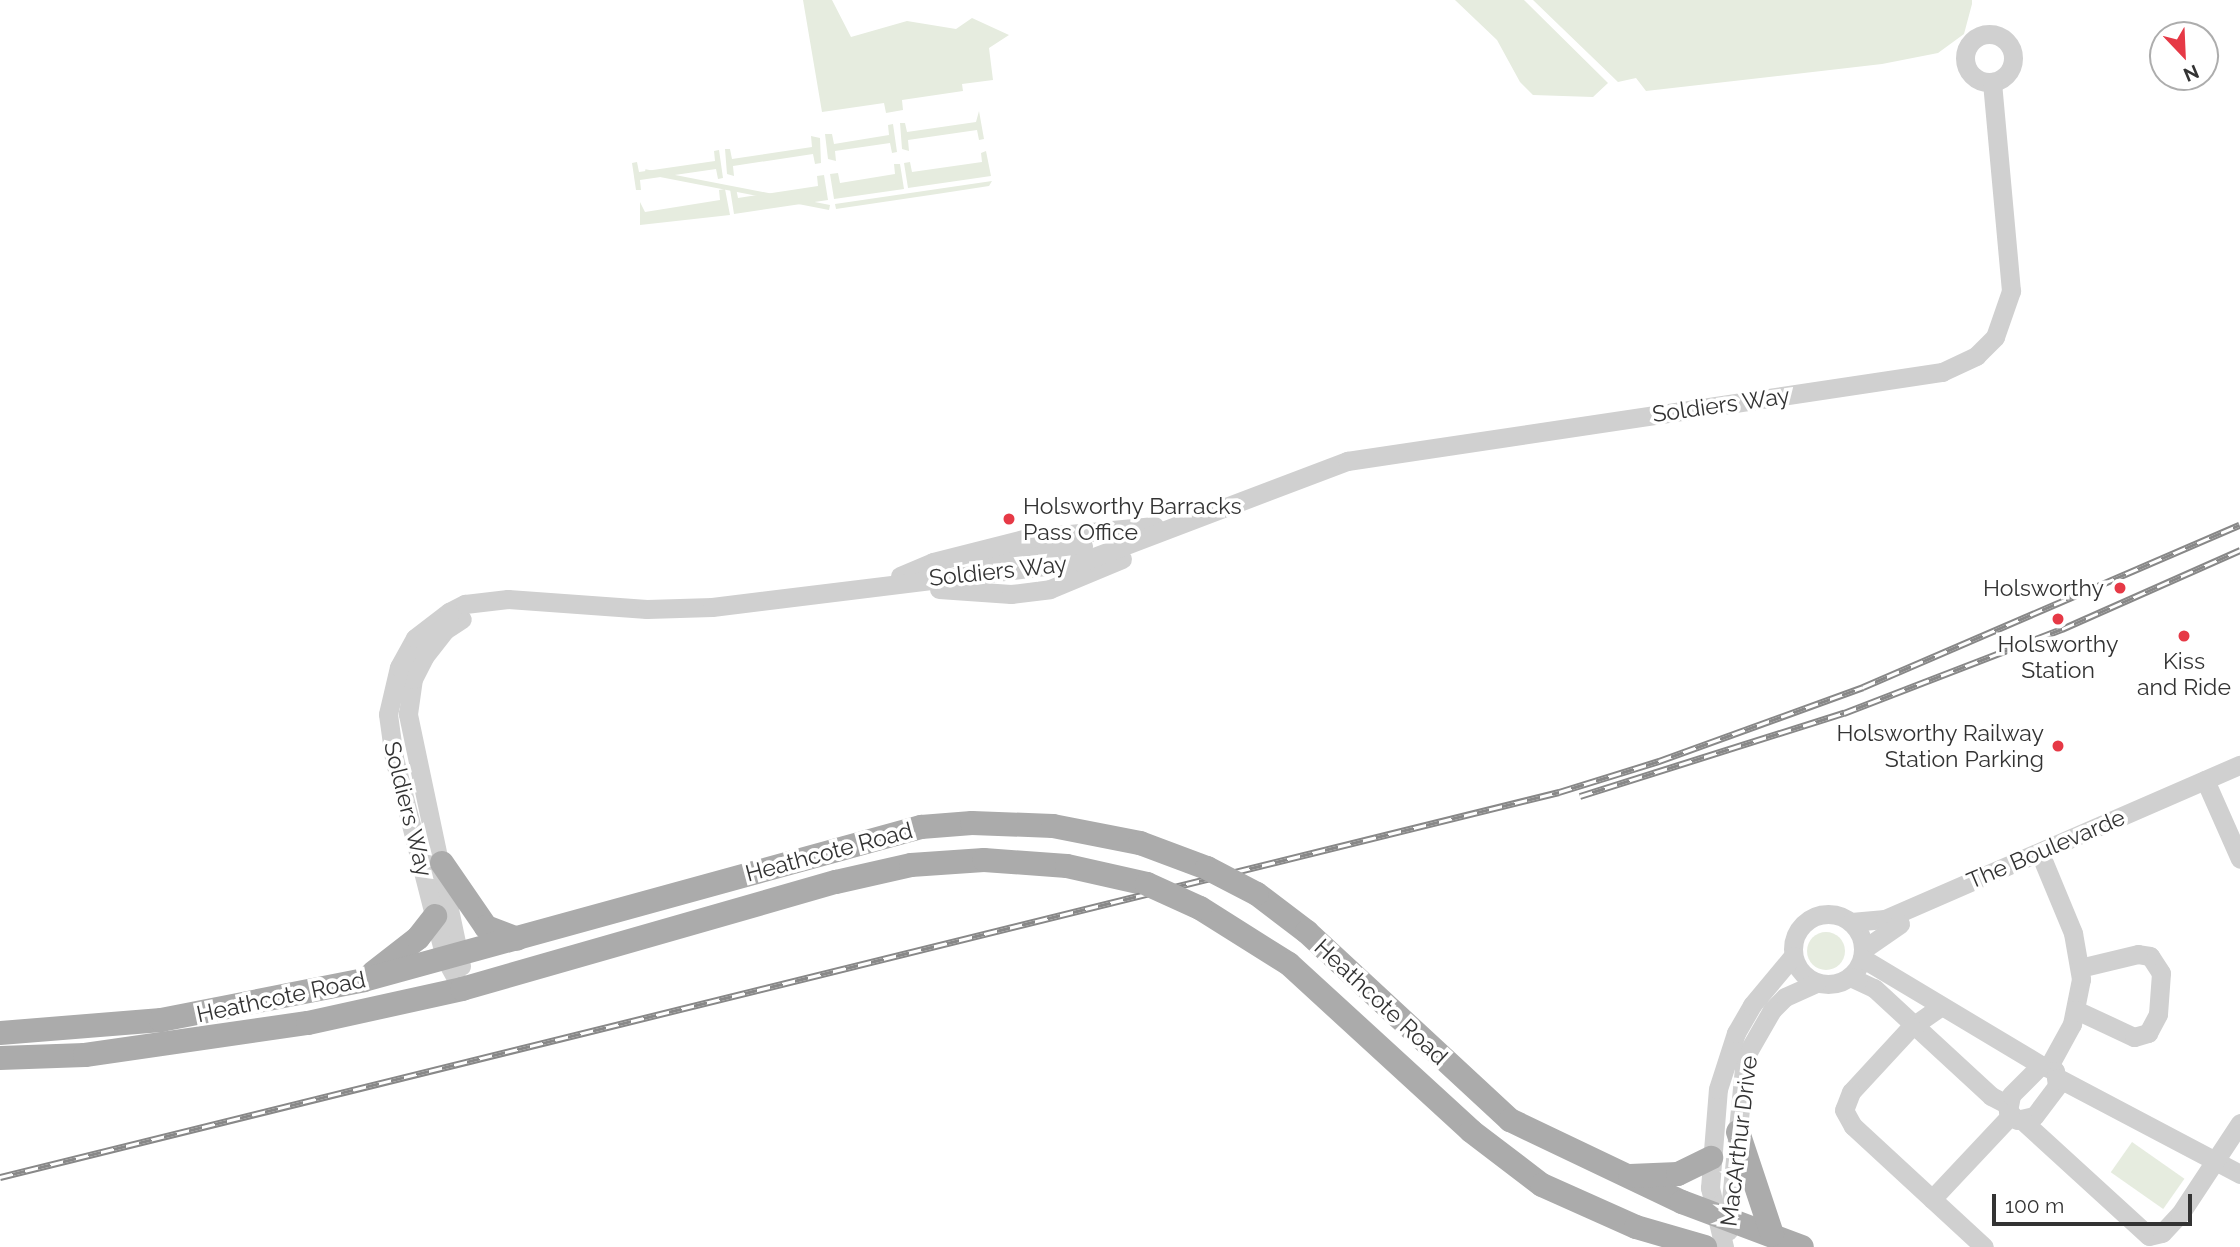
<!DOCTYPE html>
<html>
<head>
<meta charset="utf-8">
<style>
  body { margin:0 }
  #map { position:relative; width:2240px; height:1247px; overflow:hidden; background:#fff; font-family:Raleway,sans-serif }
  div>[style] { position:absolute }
  .green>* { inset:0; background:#e6ecdf; transform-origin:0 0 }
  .round { border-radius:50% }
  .minor>* { height:19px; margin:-9.5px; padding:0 9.5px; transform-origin:9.5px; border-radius:9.5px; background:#d0d0d0 }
  .minor>.ring { margin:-9.5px; padding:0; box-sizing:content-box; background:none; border:19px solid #d0d0d0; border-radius:50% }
  .major>* { height:24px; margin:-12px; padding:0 12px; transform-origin:12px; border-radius:12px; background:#ababab }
  .rail>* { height:7px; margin-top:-3.5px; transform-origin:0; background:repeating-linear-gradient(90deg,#fff 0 13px,#888 0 26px); box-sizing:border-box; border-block:2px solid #888 }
  .major-bridge>* { height:24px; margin:-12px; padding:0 12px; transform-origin:12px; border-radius:12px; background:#ababab }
  .dots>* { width:19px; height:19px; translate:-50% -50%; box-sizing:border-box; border:4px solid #fff; border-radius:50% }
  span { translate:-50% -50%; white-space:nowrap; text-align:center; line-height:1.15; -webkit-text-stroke:7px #fff; paint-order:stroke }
  .street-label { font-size:23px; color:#333 }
  .poi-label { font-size:23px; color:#333 }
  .left { translate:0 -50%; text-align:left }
  .right { translate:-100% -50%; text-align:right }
  .north { position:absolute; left:2149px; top:21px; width:70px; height:70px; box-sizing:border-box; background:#fff; border:2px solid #adadad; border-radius:50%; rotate:157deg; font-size:19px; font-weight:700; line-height:28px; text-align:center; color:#333 }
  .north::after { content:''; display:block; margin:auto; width:24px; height:32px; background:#e63946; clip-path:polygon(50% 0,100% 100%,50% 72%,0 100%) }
  .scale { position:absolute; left:1992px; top:1194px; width:200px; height:32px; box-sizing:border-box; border:4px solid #333; border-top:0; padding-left:9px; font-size:21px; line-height:24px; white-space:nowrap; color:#333; -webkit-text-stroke:5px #fff; paint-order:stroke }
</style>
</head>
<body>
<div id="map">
  <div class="green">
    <div style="clip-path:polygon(803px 0,832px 0,851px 37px,907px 21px,956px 29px,972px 18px,1009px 35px,989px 48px,993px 80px,962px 84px,963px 91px,902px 100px,903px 110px,886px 113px,884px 103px,822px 112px)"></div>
    <div style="clip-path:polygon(1455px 0,1524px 0,1608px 83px,1593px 97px,1533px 95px,1520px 82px,1497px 40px)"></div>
    <div style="clip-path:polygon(1533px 0,1972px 0,1972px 4px,1964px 34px,1938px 53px,1882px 64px,1646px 91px,1636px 78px,1618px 82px)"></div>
    <div style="clip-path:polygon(979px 111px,984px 139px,979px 140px,977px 130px,908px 140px,909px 151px,902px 149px,900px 123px,905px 123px,907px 132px,976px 122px)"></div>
    <div style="clip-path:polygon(893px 124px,897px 152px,892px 153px,890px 143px,835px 151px,836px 161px,828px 159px,825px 134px,832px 134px,834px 144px,889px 135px,888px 125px)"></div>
    <div style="clip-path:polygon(811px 136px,820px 138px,821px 163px,815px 164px,813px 154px,733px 166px,734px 176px,727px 174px,725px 149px,730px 149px,732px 159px,812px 147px)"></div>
    <div style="clip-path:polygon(719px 150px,723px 178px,718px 179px,716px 169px,640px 180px,641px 190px,636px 190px,632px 163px,637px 162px,639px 172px,715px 161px,714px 151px)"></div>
    <div style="clip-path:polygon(986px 151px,991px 176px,908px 188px,904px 163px,910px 162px,912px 172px,982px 162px,981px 153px)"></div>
    <div style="clip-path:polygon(894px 164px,900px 164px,904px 189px,834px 199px,830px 174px,838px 173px,840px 183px,895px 174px)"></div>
    <div style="clip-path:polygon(824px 175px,828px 200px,734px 214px,730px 189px,736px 188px,738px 198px,818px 186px,817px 176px)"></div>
    <div style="clip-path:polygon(992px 181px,989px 186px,937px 194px,836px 209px,835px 204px)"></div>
    <div style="clip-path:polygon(725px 189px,730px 215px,640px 225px,640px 202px,645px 212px,720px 200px,719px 190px)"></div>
    <div style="left:830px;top:205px;width:5px;height:188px;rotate:101deg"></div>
    <div class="round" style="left:1807px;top:932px;width:38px;height:38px"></div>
    <div style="left:2132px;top:1142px;width:64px;height:37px;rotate:35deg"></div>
  </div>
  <div class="minor">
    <div class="ring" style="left:1965px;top:34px;width:29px;height:29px"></div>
    <div style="left:985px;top:560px;width:99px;rotate:-8.1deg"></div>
    <div style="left:900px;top:576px;width:36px;rotate:-23deg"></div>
    <div style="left:933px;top:562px;width:97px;rotate:-14.3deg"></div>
    <div style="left:1027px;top:538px;width:128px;rotate:-5.4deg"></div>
    <div style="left:939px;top:589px;width:72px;rotate:4deg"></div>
    <div style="left:1011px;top:594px;width:39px;rotate:-7deg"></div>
    <div style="left:1050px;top:589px;width:78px;rotate:-22.6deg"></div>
    <div style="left:2205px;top:780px;width:86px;rotate:66.1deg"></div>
    <div style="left:2044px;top:863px;width:76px;rotate:67.5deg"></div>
    <div style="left:2073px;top:933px;width:47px;rotate:80.1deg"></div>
    <div style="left:2081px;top:979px;width:46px;rotate:101.3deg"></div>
    <div style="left:2072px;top:1024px;width:48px;rotate:118.7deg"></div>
    <div class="ring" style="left:1793px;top:914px;width:51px;height:51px"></div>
    <div style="left:1851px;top:922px;width:34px;rotate:-5deg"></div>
    <div style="left:1885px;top:919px;width:387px;rotate:-23.5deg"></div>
    <div style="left:1864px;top:949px;width:44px;rotate:-34.8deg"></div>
    <div style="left:1862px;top:958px;width:209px;rotate:30.9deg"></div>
    <div style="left:461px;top:966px;width:258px;rotate:-101.9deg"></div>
    <div style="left:408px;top:714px;width:35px;rotate:-82deg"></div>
    <div style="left:413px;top:679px;width:25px;rotate:-63deg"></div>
    <div style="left:424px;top:657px;width:34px;rotate:-52deg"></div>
    <div style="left:445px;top:630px;width:20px;rotate:-33deg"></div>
    <div style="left:1850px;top:977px;width:26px;rotate:25deg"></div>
    <div style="left:1874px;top:988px;width:159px;rotate:42.7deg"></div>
    <div style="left:1991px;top:1096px;width:18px;rotate:27deg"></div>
    <div style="left:462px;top:989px;width:35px;rotate:-119deg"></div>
    <div style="left:445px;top:958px;width:206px;rotate:-104.3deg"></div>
    <div style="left:394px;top:758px;width:44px;rotate:-97.8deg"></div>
    <div style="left:388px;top:714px;width:48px;rotate:-76.8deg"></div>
    <div style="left:399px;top:667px;width:33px;rotate:-61deg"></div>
    <div style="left:415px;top:638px;width:43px;rotate:-37.4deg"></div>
    <div style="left:449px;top:612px;width:18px;rotate:-27deg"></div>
    <div style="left:465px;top:604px;width:43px;rotate:-6.6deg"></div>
    <div style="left:508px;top:599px;width:139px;rotate:4.1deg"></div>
    <div style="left:647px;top:609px;width:65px;rotate:-1.8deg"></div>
    <div style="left:712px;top:607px;width:372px;rotate:-7deg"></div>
    <div style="left:1081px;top:562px;width:285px;rotate:-20.8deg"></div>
    <div style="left:1347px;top:461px;width:602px;rotate:-8.51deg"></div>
    <div style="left:1942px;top:372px;width:38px;rotate:-25deg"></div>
    <div style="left:1976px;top:356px;width:27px;rotate:-45deg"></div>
    <div style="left:1995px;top:337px;width:49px;rotate:-70.8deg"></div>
    <div style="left:2011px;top:291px;width:210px;rotate:-95.2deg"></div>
    <div style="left:1940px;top:1007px;width:35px;rotate:145deg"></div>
    <div style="left:1911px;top:1027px;width:88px;rotate:132.7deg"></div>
    <div style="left:1851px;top:1092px;width:19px;rotate:111deg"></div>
    <div style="left:1844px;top:1110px;width:18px;rotate:61deg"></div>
    <div style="left:1853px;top:1126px;width:178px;rotate:42.7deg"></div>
    <div style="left:2076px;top:1010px;width:64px;rotate:25deg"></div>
    <div style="left:2134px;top:1037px;width:15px;rotate:-16deg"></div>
    <div style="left:2148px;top:1033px;width:21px;rotate:-62deg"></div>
    <div style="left:2158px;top:1014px;width:41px;rotate:-85.8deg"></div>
    <div style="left:2161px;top:973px;width:20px;rotate:-123deg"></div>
    <div style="left:2150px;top:956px;width:12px;rotate:-171deg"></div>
    <div style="left:2138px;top:954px;width:60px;rotate:166.4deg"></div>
    <div style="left:2041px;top:1065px;width:15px;rotate:23deg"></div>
    <div style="left:2055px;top:1071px;width:15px;rotate:82deg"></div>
    <div style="left:2057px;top:1086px;width:38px;rotate:127deg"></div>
    <div style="left:2034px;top:1116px;width:17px;rotate:167deg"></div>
    <div style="left:2017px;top:1120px;width:13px;rotate:-135deg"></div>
    <div style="left:2008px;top:1111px;width:16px;rotate:-79deg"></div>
    <div style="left:2011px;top:1095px;width:42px;rotate:-45deg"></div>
    <div style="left:2058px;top:1078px;width:206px;rotate:27.8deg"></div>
    <div style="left:2024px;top:1122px;width:169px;rotate:42.4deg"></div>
    <div style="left:2149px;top:1236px;width:13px;rotate:-13deg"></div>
    <div style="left:2162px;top:1233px;width:26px;rotate:-47deg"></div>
    <div style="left:2180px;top:1214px;width:109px;rotate:-56.6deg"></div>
    <div style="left:1932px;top:1199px;width:114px;rotate:-46.8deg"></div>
    <div style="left:1728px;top:1231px;width:175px;rotate:-84.4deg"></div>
    <div style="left:1745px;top:1057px;width:54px;rotate:-60.1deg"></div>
    <div style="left:1772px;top:1010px;width:18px;rotate:-45deg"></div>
    <div style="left:1785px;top:997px;width:34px;rotate:-24deg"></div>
    <div style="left:1724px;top:1247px;width:61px;rotate:-103.3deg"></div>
    <div style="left:1710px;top:1188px;width:99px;rotate:-85.4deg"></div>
    <div style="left:1718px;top:1089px;width:59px;rotate:-72.2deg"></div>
    <div style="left:1736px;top:1033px;width:32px;rotate:-60deg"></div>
    <div style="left:1752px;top:1005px;width:64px;rotate:-50.1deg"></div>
  </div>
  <div class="major">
    <div style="left:442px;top:863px;width:78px;rotate:55.5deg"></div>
    <div style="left:486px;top:927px;width:33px;rotate:21deg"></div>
    <div style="left:1257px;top:894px;width:63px;rotate:37.2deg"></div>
    <div style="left:1307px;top:932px;width:277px;rotate:42.8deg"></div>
    <div style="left:1510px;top:1120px;width:191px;rotate:25.5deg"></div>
    <div style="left:1682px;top:1202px;width:128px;rotate:20.6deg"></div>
    <div style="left:1200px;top:908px;width:105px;rotate:32.2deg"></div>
    <div style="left:1289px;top:964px;width:247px;rotate:42.5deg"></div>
    <div style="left:1471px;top:1131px;width:89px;rotate:37.3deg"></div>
    <div style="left:1542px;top:1185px;width:103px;rotate:24.1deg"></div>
    <div style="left:1636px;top:1227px;width:72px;rotate:16.2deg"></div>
    <div style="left:373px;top:973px;width:57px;rotate:-37.9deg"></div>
    <div style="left:418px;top:938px;width:28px;rotate:-52deg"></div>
    <div style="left:0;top:1033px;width:162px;rotate:-4.6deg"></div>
    <div style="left:161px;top:1020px;width:207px;rotate:-11.1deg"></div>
    <div style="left:364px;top:980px;width:578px;rotate:-15.36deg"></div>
    <div style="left:921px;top:827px;width:51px;rotate:-4.5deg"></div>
    <div style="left:972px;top:823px;width:81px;rotate:2.1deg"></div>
    <div style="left:1053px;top:826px;width:89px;rotate:11.1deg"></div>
    <div style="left:1140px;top:843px;width:72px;rotate:20.5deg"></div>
    <div style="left:0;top:1058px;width:85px;rotate:-2deg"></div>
    <div style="left:85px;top:1055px;width:225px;rotate:-8.2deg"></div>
    <div style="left:308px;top:1023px;width:158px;rotate:-12.4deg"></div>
    <div style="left:462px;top:989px;width:389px;rotate:-16deg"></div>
    <div style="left:836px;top:882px;width:77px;rotate:-12.8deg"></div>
    <div style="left:911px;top:865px;width:73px;rotate:-3.9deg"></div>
    <div style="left:984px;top:860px;width:83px;rotate:4.1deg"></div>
    <div style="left:1067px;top:866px;width:82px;rotate:12.7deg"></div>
    <div style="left:1738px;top:1132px;width:108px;rotate:71.6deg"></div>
    <div style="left:1630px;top:1176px;width:48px;rotate:-2.4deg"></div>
    <div style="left:1678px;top:1174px;width:37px;rotate:-26deg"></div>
  </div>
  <div class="rail">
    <div style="left:1580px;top:796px;width:277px;rotate:-17.5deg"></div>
    <div style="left:1844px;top:713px;width:234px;rotate:-21.1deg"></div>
    <div style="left:2062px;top:629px;width:195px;rotate:-23.9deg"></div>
    <div style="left:0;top:1177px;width:1606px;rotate:-13.87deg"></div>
    <div style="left:1559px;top:792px;width:105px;rotate:-17.2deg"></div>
    <div style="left:1659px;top:761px;width:217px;rotate:-19.9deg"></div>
    <div style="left:1863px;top:687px;width:410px;rotate:-23.3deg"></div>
  </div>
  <div class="major-bridge">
    <div style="left:1207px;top:868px;width:56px;rotate:27.5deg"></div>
    <div style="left:1147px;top:884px;width:58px;rotate:24.4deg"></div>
  </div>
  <div class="dots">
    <div style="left:1009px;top:519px;background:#e63946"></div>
    <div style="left:2120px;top:588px;background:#e63946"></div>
    <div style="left:2058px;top:619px;background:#e63946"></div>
    <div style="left:2184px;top:636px;background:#e63946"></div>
    <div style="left:2058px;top:746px;background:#e63946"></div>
  </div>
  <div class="street-label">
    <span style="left:1721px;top:405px;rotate:-8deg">Soldiers Way</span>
    <span style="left:998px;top:571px;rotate:-6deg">Soldiers Way</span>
    <span style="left:408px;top:809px;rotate:76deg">Soldiers Way</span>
    <span style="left:2046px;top:849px;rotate:-23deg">The Boulevarde</span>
    <span style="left:829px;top:852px;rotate:-15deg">Heathcote Road</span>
    <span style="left:281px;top:997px;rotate:-12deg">Heathcote Road</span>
    <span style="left:1381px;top:1002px;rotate:43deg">Heathcote Road</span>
    <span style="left:1739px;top:1141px;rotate:-83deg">MacArthur Drive</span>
  </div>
  <div class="poi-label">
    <span class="left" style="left:1023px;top:519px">Holsworthy Barracks<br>Pass Office</span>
    <span class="right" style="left:2104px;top:588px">Holsworthy</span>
    <span style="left:2058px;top:657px">Holsworthy<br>Station</span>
    <span style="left:2184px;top:674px">Kiss<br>and Ride</span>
    <span class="right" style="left:2044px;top:746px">Holsworthy Railway<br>Station Parking</span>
  </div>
  <div class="north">N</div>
  <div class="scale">100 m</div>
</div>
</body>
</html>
